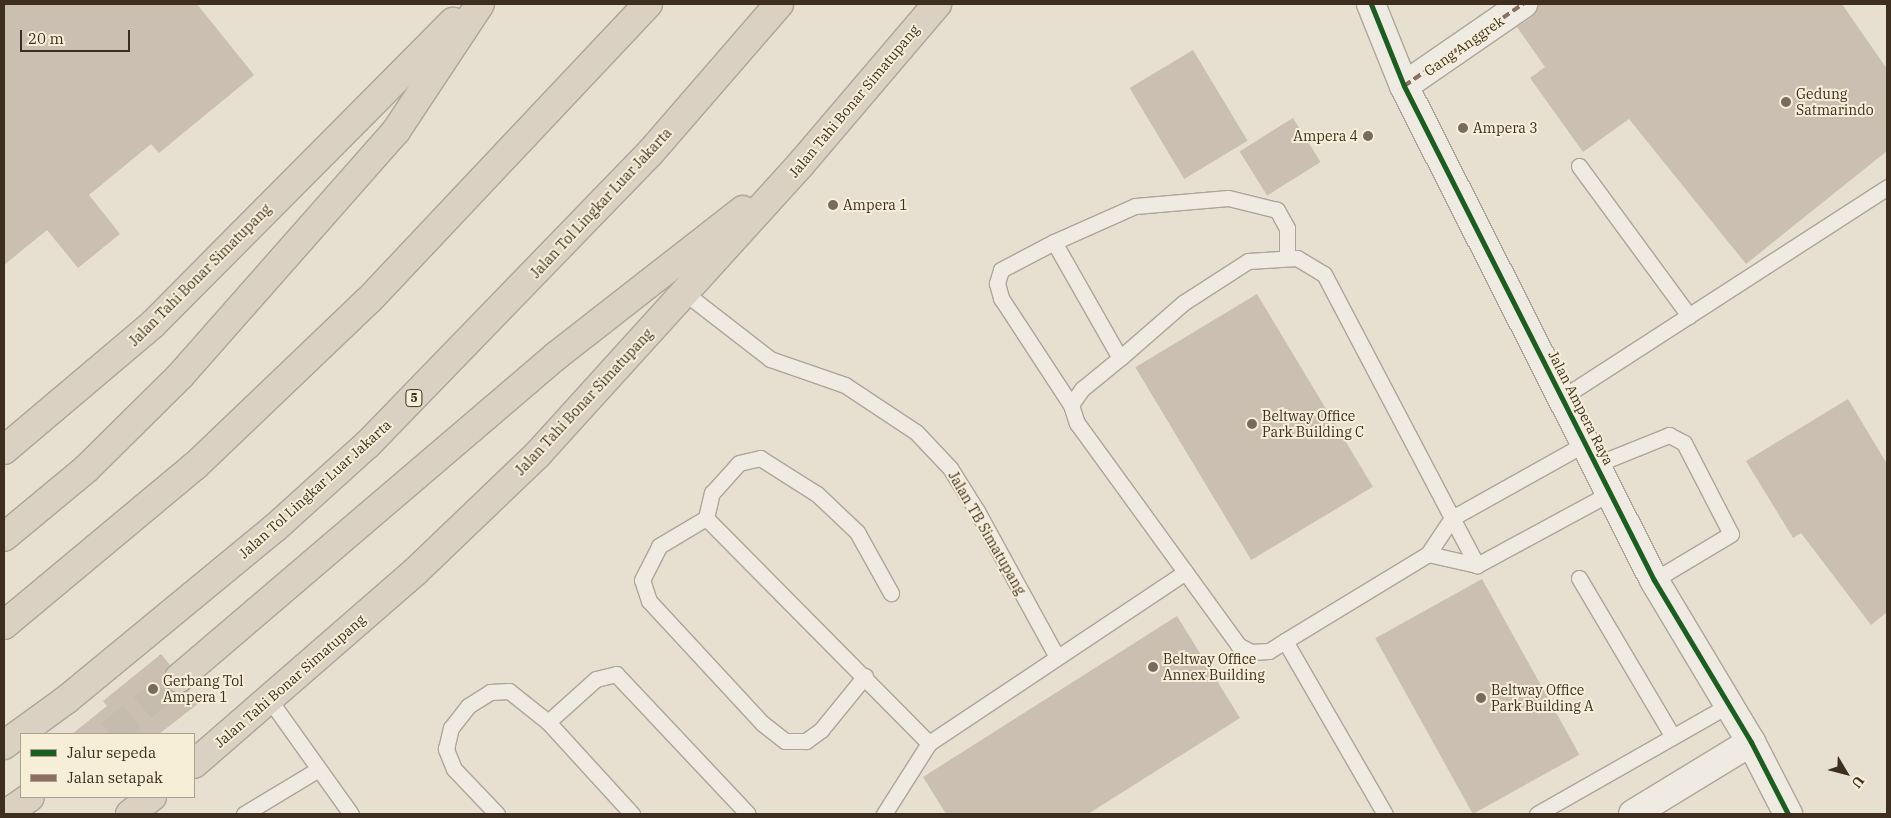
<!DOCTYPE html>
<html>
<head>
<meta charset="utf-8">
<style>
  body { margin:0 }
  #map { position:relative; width:1891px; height:818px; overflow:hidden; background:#e7e0d1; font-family:"IBM Plex Serif",serif }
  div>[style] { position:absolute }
  .building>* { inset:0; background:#cbbfb2; transform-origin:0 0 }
  .highway-tunnel>* { height:28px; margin-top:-14px; transform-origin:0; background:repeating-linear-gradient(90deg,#c5bcae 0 28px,transparent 0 42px) }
  .roads { filter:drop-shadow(1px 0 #ada599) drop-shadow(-1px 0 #ada599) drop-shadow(0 1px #ada599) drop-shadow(0 -1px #ada599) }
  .lane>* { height:15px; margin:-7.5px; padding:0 7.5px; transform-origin:7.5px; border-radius:7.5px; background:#efebe3 }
  .street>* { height:28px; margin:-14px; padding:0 14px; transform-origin:14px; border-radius:14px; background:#efebe3 }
  .secondary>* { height:28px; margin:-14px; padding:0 14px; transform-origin:14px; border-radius:14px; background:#efebe3 }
  .highway>* { height:28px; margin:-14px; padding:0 14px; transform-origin:14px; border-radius:14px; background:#dad1c2 }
  .quiet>* { height:4px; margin-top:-2px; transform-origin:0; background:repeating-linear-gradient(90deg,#8d6e63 0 8px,transparent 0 12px) }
  .cycleway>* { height:5px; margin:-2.5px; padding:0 2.5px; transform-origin:2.5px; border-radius:2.5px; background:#1b5e20 }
  .dots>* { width:14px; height:14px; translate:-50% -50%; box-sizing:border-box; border:2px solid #f7eed8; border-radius:50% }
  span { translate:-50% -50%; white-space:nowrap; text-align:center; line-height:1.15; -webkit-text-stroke:4px #f7eed8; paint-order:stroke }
  .shield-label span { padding:1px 4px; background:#f7eed8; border:1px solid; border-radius:4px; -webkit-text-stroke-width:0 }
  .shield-label { font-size:12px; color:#3d2e20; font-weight:700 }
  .street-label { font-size:14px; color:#3d2e20 }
  .poi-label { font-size:14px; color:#3d2e20 }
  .left { translate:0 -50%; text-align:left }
  .right { translate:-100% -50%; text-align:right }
  .frame { position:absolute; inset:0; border:5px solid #3d2e20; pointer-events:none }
  .legend { position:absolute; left:20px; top:733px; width:175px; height:65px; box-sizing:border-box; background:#f7eed8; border:1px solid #ada18e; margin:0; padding:6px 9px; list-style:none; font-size:15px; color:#3d2e20 }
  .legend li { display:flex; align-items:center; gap:10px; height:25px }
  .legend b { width:25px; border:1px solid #ada18e }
  .north { position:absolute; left:1821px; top:748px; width:50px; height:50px; -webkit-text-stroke:4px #f7eed8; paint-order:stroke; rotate:127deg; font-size:14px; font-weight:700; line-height:20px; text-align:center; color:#3d2e20 }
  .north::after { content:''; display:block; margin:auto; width:18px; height:22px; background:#3d2e20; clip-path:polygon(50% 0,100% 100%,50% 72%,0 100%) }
  .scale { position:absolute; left:20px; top:30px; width:110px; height:22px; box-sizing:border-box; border:2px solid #3d2e20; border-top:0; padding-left:6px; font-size:15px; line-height:18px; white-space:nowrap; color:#3d2e20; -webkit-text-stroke:4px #f7eed8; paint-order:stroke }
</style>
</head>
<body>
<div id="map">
  <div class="building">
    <div style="clip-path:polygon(4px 4px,197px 4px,254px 75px,159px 153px,151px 144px,89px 195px,120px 234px,78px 268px,47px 230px,4px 265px)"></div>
    <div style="clip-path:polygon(1538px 4px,1842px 4px,1887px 69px,1887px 151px,1746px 264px,1629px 119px,1583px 152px,1530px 78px,1545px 67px,1517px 27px,1532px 17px)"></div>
    <div style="left:1193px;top:50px;width:106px;height:74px;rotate:59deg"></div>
    <div style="left:1293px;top:118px;width:52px;height:63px;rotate:58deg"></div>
    <div style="left:1257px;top:294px;width:225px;height:142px;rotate:59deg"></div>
    <div style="clip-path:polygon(1848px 399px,1887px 464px,1887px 612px,1871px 625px,1801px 533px,1793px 538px,1746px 461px)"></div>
    <div style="left:1482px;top:579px;width:201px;height:122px;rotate:61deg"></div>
    <div style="clip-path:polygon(1177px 616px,1240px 718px,1088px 814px,946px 814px,923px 777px)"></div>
    <div style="clip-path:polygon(161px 654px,170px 665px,164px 673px,167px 688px,174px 693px,189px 690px,199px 703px,159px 734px,72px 734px,107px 706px,103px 701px)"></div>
  </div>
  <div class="highway-tunnel">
    <div style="left:110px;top:734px;width:89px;rotate:-39.1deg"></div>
  </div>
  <div class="roads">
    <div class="lane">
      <div style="left:1579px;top:166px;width:186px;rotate:53.7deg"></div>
      <div style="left:1054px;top:242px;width:60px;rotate:152.2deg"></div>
      <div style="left:1001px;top:270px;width:14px;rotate:107deg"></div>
      <div style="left:997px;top:283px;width:16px;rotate:75deg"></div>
      <div style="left:1001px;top:298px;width:128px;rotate:56.8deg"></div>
      <div style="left:1287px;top:256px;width:28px;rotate:-90deg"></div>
      <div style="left:1287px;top:228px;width:21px;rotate:-119deg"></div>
      <div style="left:1277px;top:210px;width:50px;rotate:-166.2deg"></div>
      <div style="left:1228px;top:198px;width:93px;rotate:175.1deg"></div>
      <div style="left:1135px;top:206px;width:89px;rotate:156deg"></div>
      <div style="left:1054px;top:242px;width:133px;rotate:60.4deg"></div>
      <div style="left:1120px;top:358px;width:49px;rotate:140.8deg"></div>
      <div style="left:1082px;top:389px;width:19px;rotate:125deg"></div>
      <div style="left:1071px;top:405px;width:19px;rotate:72deg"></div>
      <div style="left:1077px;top:423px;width:274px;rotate:54deg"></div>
      <div style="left:1238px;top:645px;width:15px;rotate:28deg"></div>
      <div style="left:1251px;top:652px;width:18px;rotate:-3deg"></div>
      <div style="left:1269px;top:651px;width:19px;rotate:-32deg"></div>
      <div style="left:1285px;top:641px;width:167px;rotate:-31.3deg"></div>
      <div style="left:1428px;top:554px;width:43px;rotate:-56.3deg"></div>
      <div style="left:1452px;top:518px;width:154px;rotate:-29.2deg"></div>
      <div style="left:685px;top:293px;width:108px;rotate:37.8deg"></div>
      <div style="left:770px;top:359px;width:79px;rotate:19.1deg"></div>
      <div style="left:845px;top:385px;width:85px;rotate:33.5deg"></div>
      <div style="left:916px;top:432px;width:50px;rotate:46.6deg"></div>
      <div style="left:950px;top:468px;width:51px;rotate:57.9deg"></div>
      <div style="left:977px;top:511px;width:166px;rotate:61.3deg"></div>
      <div style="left:1120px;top:358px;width:84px;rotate:-41.1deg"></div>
      <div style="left:1183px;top:303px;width:77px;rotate:-32.9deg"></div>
      <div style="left:1248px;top:261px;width:49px;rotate:-3.5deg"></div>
      <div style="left:1297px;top:258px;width:31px;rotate:31deg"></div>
      <div style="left:1324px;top:274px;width:329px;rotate:62.3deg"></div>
      <div style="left:1563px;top:397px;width:386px;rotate:-32.9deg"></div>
      <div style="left:1597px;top:464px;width:78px;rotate:-21.9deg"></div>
      <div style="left:1669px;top:435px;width:17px;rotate:28deg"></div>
      <div style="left:1684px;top:443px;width:102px;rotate:62.7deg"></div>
      <div style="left:1731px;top:534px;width:90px;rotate:149.1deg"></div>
      <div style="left:706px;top:518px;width:317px;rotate:45.3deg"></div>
      <div style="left:1428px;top:554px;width:50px;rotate:12.7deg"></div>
      <div style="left:1477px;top:565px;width:151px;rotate:-28.4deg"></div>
      <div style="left:1579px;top:578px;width:182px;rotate:59.4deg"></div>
      <div style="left:1285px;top:641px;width:200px;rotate:60deg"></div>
      <div style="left:865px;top:676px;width:70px;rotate:129.2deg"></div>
      <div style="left:821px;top:730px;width:19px;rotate:144deg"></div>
      <div style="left:806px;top:741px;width:21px;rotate:180deg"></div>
      <div style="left:785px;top:741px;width:28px;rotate:-142deg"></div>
      <div style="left:763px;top:724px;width:168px;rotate:-132.8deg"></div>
      <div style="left:649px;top:601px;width:22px;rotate:-108deg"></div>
      <div style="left:642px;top:580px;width:38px;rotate:-63deg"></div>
      <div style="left:659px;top:546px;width:55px;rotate:-30.8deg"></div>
      <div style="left:706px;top:518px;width:26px;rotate:-77deg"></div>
      <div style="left:712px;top:493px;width:40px;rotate:-48deg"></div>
      <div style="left:739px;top:463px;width:22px;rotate:-13deg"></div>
      <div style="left:760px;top:458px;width:67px;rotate:32.3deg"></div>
      <div style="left:817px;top:494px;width:55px;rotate:43.5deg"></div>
      <div style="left:857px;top:532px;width:70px;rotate:60.9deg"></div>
      <div style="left:269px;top:699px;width:141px;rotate:54.5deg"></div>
      <div style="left:548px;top:722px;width:64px;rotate:-41.9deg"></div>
      <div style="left:596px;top:679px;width:21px;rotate:-14deg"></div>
      <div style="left:616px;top:674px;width:192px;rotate:46.7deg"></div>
      <div style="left:244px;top:814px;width:85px;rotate:-31.1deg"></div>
      <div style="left:497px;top:814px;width:62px;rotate:-133.7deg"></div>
      <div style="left:454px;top:769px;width:22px;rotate:-112deg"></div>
      <div style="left:446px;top:749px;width:22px;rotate:-77deg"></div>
      <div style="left:451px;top:728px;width:28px;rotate:-52deg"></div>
      <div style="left:468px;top:706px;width:26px;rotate:-32deg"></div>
      <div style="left:490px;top:692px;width:19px;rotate:-3deg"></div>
      <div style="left:509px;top:691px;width:50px;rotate:38.5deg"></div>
      <div style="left:548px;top:722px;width:125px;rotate:47.6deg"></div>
      <div style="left:884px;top:814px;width:84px;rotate:-57.6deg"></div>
      <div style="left:929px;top:743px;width:308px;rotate:-33.7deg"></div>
      <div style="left:1537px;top:814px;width:221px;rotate:-29.6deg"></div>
    </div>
    <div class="street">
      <div style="left:1404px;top:86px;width:145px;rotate:-34.6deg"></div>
      <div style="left:1633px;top:814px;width:138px;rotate:-31.4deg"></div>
    </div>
    <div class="secondary">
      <div style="left:1371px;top:4px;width:88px;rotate:68.1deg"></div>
      <div style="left:1404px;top:86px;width:554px;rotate:63.16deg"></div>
      <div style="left:1654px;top:580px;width:189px;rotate:59.1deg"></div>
      <div style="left:1751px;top:742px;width:81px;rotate:62.8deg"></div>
    </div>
    <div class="highway">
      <div style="left:4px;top:450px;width:195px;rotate:-40.2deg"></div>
      <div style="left:153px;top:324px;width:426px;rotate:-45.2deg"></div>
      <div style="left:4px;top:537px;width:107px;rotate:-39.7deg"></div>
      <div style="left:86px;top:469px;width:132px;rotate:-44.7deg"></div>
      <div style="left:180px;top:376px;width:327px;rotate:-48.6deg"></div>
      <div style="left:396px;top:131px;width:152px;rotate:-56.5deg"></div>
      <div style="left:4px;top:625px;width:249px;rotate:-39.8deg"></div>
      <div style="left:195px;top:466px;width:240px;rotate:-43.7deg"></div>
      <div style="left:369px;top:300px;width:407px;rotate:-46.7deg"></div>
      <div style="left:179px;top:678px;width:496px;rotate:-40.5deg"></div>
      <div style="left:556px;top:356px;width:237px;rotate:-38deg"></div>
      <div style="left:4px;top:745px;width:77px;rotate:-36deg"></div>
      <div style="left:66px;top:700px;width:272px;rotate:-39.5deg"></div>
      <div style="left:276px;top:527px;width:124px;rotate:-42.1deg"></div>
      <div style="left:368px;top:444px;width:405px;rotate:-45.9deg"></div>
      <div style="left:650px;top:153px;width:197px;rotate:-49.1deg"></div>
      <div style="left:194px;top:764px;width:294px;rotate:-41deg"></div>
      <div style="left:416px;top:571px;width:169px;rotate:-43.8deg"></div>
      <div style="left:538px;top:454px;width:391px;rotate:-47.8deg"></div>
      <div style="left:801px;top:164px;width:210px;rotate:-49.6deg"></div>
      <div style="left:6px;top:814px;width:29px;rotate:-35deg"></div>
      <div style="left:130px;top:814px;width:28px;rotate:-38deg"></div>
    </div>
  </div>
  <div class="quiet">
    <div style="left:1404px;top:86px;width:145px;rotate:-34.6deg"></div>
  </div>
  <div class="cycleway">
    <div style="left:1371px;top:4px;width:88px;rotate:68.1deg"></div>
    <div style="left:1404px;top:86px;width:554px;rotate:63.16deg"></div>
    <div style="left:1654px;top:580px;width:189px;rotate:59.1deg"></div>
    <div style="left:1751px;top:742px;width:81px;rotate:62.8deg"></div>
  </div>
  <div class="dots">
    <div style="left:1786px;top:102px;background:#786c5e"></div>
    <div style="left:1463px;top:128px;background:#786c5e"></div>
    <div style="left:1368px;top:136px;background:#786c5e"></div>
    <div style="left:833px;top:205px;background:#786c5e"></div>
    <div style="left:1252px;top:424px;background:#786c5e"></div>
    <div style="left:1153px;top:667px;background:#786c5e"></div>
    <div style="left:153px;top:689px;background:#786c5e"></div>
    <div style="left:1481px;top:698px;background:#786c5e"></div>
  </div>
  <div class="shield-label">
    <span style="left:414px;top:398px">5</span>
  </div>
  <div class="street-label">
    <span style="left:1464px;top:46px;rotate:-35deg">Gang Anggrek</span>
    <span style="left:854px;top:101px;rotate:-50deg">Jalan Tahi Bonar Simatupang</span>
    <span style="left:601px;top:203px;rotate:-47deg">Jalan Tol Lingkar Luar Jakarta</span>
    <span style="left:200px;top:275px;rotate:-45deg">Jalan Tahi Bonar Simatupang</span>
    <span style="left:584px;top:402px;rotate:-47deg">Jalan Tahi Bonar Simatupang</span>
    <span style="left:1581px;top:408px;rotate:63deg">Jalan Ampera Raya</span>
    <span style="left:315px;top:489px;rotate:-42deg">Jalan Tol Lingkar Luar Jakarta</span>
    <span style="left:987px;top:533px;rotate:60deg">Jalan TB Simatupang</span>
    <span style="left:290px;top:681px;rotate:-41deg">Jalan Tahi Bonar Simatupang</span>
  </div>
  <div class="poi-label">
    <span class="left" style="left:1796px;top:102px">Gedung<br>Satmarindo</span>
    <span class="left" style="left:1473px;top:128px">Ampera 3</span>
    <span class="right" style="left:1358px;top:136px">Ampera 4</span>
    <span class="left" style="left:843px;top:205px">Ampera 1</span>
    <span class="left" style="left:1262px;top:424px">Beltway Office<br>Park Building C</span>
    <span class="left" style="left:1163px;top:667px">Beltway Office<br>Annex Building</span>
    <span class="left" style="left:163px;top:689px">Gerbang Tol<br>Ampera 1</span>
    <span class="left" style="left:1491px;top:698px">Beltway Office<br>Park Building A</span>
  </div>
  <div class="frame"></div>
  <ul class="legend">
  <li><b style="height:6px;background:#1b5e20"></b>Jalur sepeda</li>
  <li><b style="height:6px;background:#8d6e63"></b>Jalan setapak</li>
  </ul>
  <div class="north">U</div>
  <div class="scale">20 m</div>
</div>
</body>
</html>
